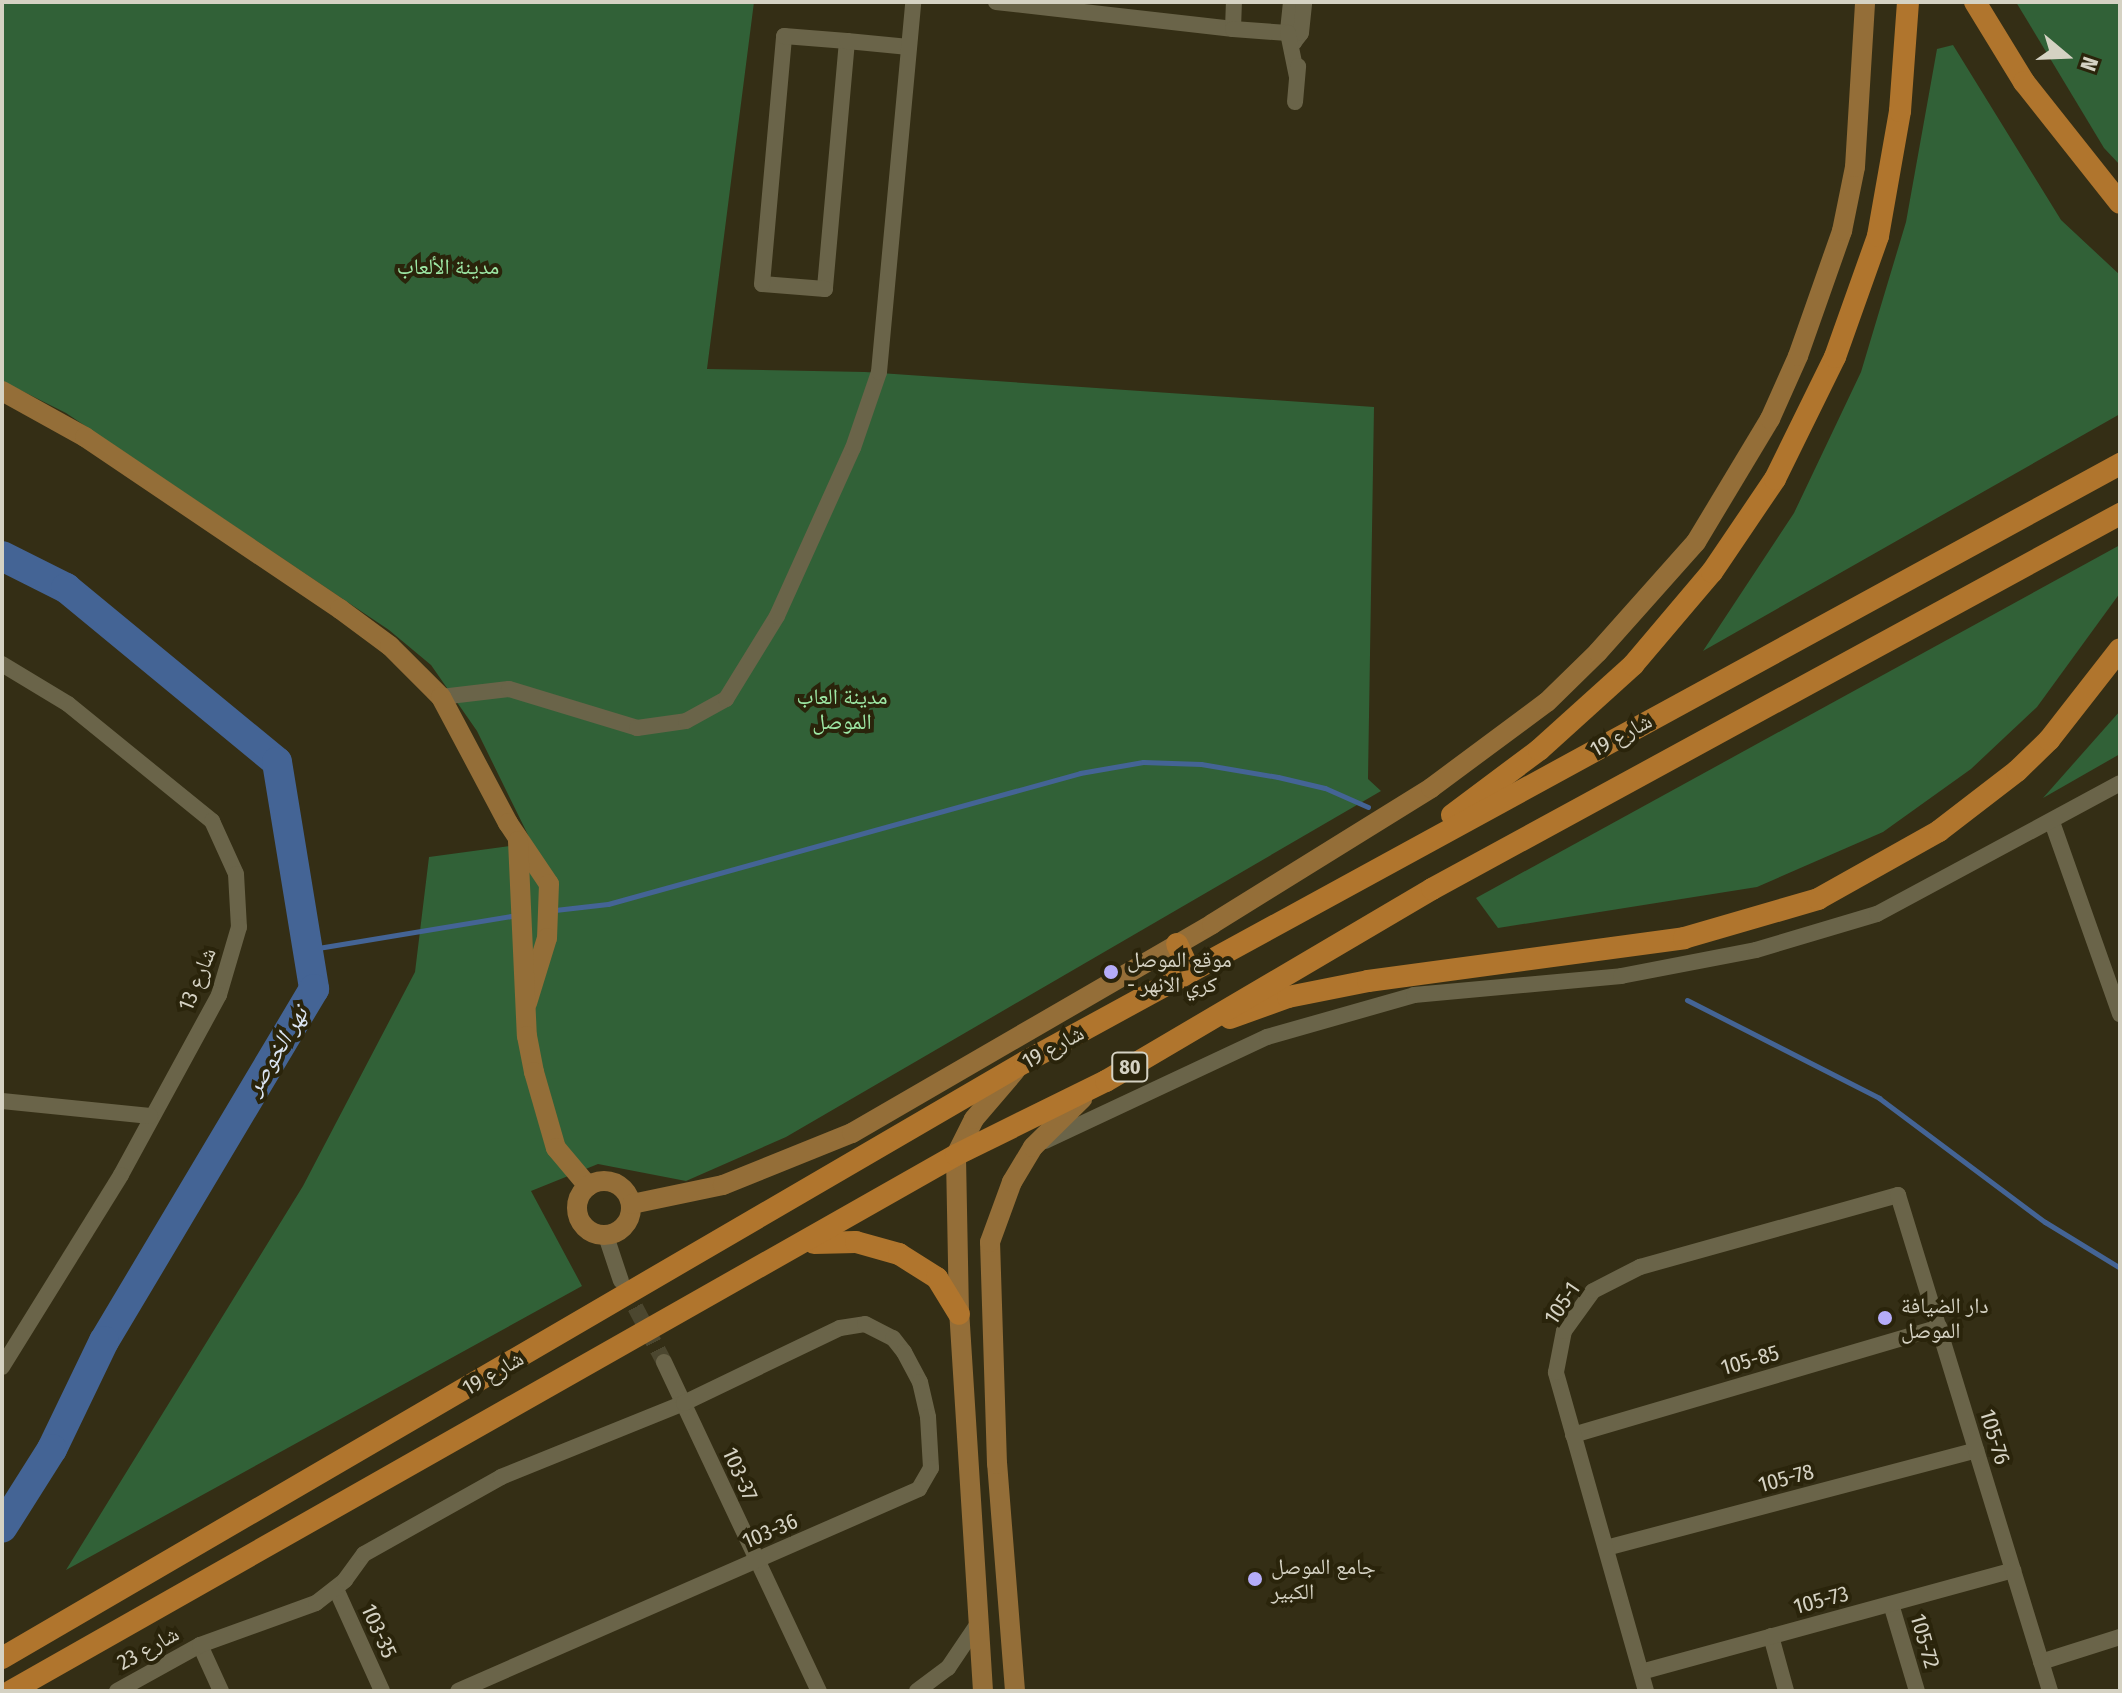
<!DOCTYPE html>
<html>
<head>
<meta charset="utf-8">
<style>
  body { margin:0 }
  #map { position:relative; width:2122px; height:1693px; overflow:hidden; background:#342e15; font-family:"Fira Sans Condensed","Noto Naskh Arabic",sans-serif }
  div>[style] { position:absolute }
  .green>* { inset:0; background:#316137 }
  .stream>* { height:5px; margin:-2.5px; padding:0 2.5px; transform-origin:2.5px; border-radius:2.5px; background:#446495 }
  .river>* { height:30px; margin:-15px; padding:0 15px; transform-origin:15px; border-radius:15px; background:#446495 }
  .minor-tunnel>* { height:16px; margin-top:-8px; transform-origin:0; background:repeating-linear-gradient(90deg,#4c472f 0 16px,transparent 0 24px) }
  .minor>* { height:16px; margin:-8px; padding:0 8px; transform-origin:8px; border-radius:8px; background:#6a6449 }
  .major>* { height:20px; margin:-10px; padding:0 10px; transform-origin:10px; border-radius:10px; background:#946e38 }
  .major>.ring { margin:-10px; padding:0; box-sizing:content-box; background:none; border:20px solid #946e38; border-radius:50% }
  .highway>* { height:22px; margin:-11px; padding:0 11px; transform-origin:11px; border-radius:11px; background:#b0752d }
  .dots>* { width:22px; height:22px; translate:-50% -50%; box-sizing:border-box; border:4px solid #2a240b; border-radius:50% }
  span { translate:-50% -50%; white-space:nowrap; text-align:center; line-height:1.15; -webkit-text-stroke:8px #2a240b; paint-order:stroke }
  .shield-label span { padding:2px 6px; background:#2a240b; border:2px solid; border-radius:6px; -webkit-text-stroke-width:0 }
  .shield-label { font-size:20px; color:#d5d2c3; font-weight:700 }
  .park-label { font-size:22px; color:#9ee8a5 }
  .street-label { font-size:22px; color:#d5d2c3 }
  .poi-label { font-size:22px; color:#d5d2c3 }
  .left { translate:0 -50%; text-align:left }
  .water-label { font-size:24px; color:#dbe5f4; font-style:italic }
  .frame { position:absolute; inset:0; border:4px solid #d5d2c3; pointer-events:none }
  .north { position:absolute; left:2026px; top:16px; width:80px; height:80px; -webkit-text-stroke:6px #2a240b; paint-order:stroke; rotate:109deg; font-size:22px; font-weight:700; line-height:32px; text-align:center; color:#d5d2c3 }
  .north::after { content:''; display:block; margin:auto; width:28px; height:36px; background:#d5d2c3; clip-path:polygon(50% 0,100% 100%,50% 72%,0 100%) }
</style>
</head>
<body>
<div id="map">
  <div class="green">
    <div style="clip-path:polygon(2px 2px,754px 2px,707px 369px,865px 372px,1374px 407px,1368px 779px,1381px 791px,786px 1137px,686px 1181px,598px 1164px,531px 1191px,582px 1286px,66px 1570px,303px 1186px,415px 972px,429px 857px,532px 843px,477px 731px,431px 665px,389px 630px,66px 413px,2px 381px)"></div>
    <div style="clip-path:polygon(2016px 2px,2120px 2px,2120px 165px,2104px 148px)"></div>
    <div style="clip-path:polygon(1953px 45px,2061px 220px,2120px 275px,2120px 414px,1703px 651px,1794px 513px,1861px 372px,1906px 222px,1937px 49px)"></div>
    <div style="clip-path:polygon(2120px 545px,2120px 593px,2037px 707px,1971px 769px,1883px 832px,1757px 887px,1498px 928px,1476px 898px)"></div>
    <div style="clip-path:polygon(2120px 711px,2120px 754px,2043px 798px)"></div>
  </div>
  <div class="stream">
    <div style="left:555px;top:910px;width:53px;rotate:-6.5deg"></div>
    <div style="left:608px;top:904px;width:490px;rotate:-15.5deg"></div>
    <div style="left:1080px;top:773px;width:64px;rotate:-9.9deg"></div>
    <div style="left:1143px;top:762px;width:58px;rotate:2deg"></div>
    <div style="left:1201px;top:764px;width:78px;rotate:9.6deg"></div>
    <div style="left:1278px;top:777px;width:48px;rotate:13.2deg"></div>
    <div style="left:1325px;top:788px;width:47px;rotate:23.8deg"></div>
    <div style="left:306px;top:950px;width:214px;rotate:-9.4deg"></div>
    <div style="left:1687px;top:1000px;width:216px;rotate:27deg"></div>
    <div style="left:1879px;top:1098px;width:207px;rotate:36.8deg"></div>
    <div style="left:2045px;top:1222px;width:88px;rotate:31.5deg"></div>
  </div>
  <div class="river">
    <div style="left:2px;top:556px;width:72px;rotate:26.6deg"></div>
    <div style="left:66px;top:588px;width:273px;rotate:39.5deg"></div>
    <div style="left:277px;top:762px;width:230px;rotate:80.7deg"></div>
    <div style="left:314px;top:989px;width:410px;rotate:120.8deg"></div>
    <div style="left:104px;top:1341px;width:120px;rotate:115.7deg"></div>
    <div style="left:52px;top:1449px;width:93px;rotate:122.3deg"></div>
  </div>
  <div class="minor-tunnel">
    <div style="left:624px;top:1286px;width:86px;rotate:62.2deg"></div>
  </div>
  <div class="minor">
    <div style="left:996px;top:2px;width:239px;rotate:6.5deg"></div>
    <div style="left:1233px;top:29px;width:27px;rotate:-88deg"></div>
    <div style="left:1291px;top:2px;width:31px;rotate:96deg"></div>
    <div style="left:1288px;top:33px;width:11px;rotate:56deg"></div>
    <div style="left:1294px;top:42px;width:11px;rotate:-52deg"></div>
    <div style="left:1301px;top:33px;width:31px;rotate:-84deg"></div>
    <div style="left:1233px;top:29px;width:55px;rotate:4.2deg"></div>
    <div style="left:1288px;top:33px;width:45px;rotate:78.4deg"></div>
    <div style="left:847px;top:41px;width:249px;rotate:95.1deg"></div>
    <div style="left:825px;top:289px;width:63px;rotate:-175.5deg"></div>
    <div style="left:762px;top:284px;width:249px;rotate:-84.9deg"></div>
    <div style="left:784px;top:36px;width:63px;rotate:4.5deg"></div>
    <div style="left:847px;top:41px;width:62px;rotate:5.5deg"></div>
    <div style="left:1295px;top:102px;width:36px;rotate:-85deg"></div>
    <div style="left:2px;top:664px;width:77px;rotate:31.2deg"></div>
    <div style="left:68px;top:704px;width:186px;rotate:39.1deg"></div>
    <div style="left:212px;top:821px;width:58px;rotate:65.6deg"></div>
    <div style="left:236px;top:874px;width:53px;rotate:86.8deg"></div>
    <div style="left:239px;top:927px;width:71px;rotate:106.4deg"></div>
    <div style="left:219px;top:995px;width:205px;rotate:118.6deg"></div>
    <div style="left:121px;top:1175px;width:226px;rotate:121.8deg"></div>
    <div style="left:441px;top:697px;width:68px;rotate:-6.7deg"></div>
    <div style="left:509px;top:689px;width:134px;rotate:16.9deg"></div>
    <div style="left:637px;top:728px;width:49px;rotate:-8.1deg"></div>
    <div style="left:686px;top:721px;width:46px;rotate:-28.8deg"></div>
    <div style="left:726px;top:699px;width:97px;rotate:-58.4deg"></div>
    <div style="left:777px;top:616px;width:184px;rotate:-65.7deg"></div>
    <div style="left:853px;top:448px;width:80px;rotate:-71.1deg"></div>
    <div style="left:879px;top:372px;width:372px;rotate:-84.7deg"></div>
    <div style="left:2052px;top:822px;width:204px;rotate:70.5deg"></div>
    <div style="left:2px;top:1101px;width:149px;rotate:5.8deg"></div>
    <div style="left:1045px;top:1141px;width:245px;rotate:-25.1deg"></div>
    <div style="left:1267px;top:1037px;width:153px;rotate:-15.9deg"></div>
    <div style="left:1414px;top:995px;width:208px;rotate:-5.2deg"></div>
    <div style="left:1621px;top:976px;width:137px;rotate:-10.9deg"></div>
    <div style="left:1756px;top:950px;width:126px;rotate:-16.6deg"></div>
    <div style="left:1877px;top:914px;width:276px;rotate:-28.3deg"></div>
    <div style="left:606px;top:1236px;width:47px;rotate:71.6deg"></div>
    <div style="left:664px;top:1362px;width:364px;rotate:64.8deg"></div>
    <div style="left:1573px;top:1435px;width:382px;rotate:-16.4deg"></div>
    <div style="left:1606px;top:1548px;width:383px;rotate:-14.8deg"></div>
    <div style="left:336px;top:1589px;width:112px;rotate:65.7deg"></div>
    <div style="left:1891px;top:1604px;width:91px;rotate:73.4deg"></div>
    <div style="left:1771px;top:1636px;width:57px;rotate:74.7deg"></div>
    <div style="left:200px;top:1645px;width:51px;rotate:65.5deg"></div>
    <div style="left:2041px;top:1662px;width:83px;rotate:-17.6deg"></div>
    <div style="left:1641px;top:1672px;width:386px;rotate:-15.3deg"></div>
    <div style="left:117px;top:1691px;width:95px;rotate:-29deg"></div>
    <div style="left:200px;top:1645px;width:123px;rotate:-19.9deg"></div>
    <div style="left:316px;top:1603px;width:37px;rotate:-38deg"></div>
    <div style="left:345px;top:1580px;width:32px;rotate:-54deg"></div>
    <div style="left:364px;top:1554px;width:157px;rotate:-29.3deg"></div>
    <div style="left:501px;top:1477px;width:197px;rotate:-22deg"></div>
    <div style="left:684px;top:1403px;width:173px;rotate:-25.7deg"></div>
    <div style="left:840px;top:1328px;width:25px;rotate:-9deg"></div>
    <div style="left:865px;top:1324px;width:31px;rotate:27deg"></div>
    <div style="left:893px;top:1338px;width:18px;rotate:52deg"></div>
    <div style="left:904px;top:1352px;width:34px;rotate:62deg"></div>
    <div style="left:920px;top:1382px;width:36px;rotate:77deg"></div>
    <div style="left:928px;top:1417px;width:51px;rotate:86.6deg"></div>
    <div style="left:931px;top:1468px;width:24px;rotate:120deg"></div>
    <div style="left:919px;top:1489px;width:503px;rotate:156.34deg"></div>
    <div style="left:917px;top:1691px;width:39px;rotate:-37deg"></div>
    <div style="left:948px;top:1668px;width:52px;rotate:-56deg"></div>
    <div style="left:1646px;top:1691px;width:331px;rotate:-105.8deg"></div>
    <div style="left:1556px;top:1372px;width:42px;rotate:-79deg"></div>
    <div style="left:1564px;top:1331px;width:49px;rotate:-54.1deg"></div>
    <div style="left:1593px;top:1291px;width:53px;rotate:-27.1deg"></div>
    <div style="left:1640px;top:1267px;width:268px;rotate:-15.6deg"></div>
    <div style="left:1898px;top:1195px;width:519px;rotate:72.96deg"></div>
  </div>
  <div class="major">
    <div style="left:2px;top:391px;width:95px;rotate:29deg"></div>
    <div style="left:85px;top:437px;width:308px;rotate:34deg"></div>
    <div style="left:340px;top:609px;width:62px;rotate:36.5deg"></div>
    <div style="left:390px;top:646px;width:72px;rotate:45deg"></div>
    <div style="left:441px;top:697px;width:143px;rotate:62deg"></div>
    <div style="left:508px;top:823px;width:73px;rotate:56.1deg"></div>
    <div style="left:549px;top:884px;width:54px;rotate:92.1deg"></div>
    <div style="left:547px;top:938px;width:68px;rotate:107.1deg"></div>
    <div style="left:518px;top:841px;width:195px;rotate:87.4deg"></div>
    <div style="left:527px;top:1036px;width:37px;rotate:79deg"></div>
    <div style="left:534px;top:1072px;width:79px;rotate:73.9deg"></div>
    <div style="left:556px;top:1148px;width:50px;rotate:49.9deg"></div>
    <div class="ring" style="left:577px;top:1181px;width:34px;height:34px"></div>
    <div style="left:632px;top:1204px;width:93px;rotate:-11.8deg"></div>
    <div style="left:723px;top:1185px;width:139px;rotate:-22deg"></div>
    <div style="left:852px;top:1133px;width:416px;rotate:-30.1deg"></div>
    <div style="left:1212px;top:924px;width:258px;rotate:-31.8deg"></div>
    <div style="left:1431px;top:788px;width:144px;rotate:-36.6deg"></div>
    <div style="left:1547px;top:702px;width:71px;rotate:-44.4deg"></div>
    <div style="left:1598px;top:652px;width:147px;rotate:-48.3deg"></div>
    <div style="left:1696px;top:542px;width:144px;rotate:-59deg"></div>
    <div style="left:1770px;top:419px;width:69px;rotate:-66deg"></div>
    <div style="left:1798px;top:356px;width:133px;rotate:-70.6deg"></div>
    <div style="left:1842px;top:231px;width:65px;rotate:-78.5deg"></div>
    <div style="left:1855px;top:167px;width:165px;rotate:-86.5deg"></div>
    <div style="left:983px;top:1691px;width:378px;rotate:-93.6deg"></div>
    <div style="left:959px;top:1314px;width:159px;rotate:-91.1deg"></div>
    <div style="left:956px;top:1155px;width:40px;rotate:-63.4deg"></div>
    <div style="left:974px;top:1119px;width:63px;rotate:-49.5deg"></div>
    <div style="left:1015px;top:1691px;width:228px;rotate:-94.5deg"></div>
    <div style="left:997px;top:1464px;width:222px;rotate:-91.8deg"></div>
    <div style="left:990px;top:1242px;width:64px;rotate:-69.9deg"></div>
    <div style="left:1012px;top:1182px;width:41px;rotate:-59deg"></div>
    <div style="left:1033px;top:1147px;width:69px;rotate:-44.4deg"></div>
  </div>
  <div class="highway">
    <div style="left:1975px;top:2px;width:94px;rotate:58.5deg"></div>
    <div style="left:2024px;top:82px;width:154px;rotate:51.6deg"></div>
    <div style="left:1452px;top:815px;width:109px;rotate:-36.8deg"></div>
    <div style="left:1539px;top:750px;width:127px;rotate:-42.1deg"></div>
    <div style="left:1633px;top:665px;width:122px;rotate:-49.7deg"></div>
    <div style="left:1712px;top:572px;width:112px;rotate:-55.9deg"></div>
    <div style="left:1775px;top:479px;width:136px;rotate:-63.8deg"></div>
    <div style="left:1835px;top:357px;width:128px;rotate:-70.4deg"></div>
    <div style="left:1878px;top:236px;width:127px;rotate:-80deg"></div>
    <div style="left:1900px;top:111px;width:109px;rotate:-85.8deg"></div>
    <div style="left:1177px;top:944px;width:31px;rotate:65deg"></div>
    <div style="left:1230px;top:1018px;width:62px;rotate:-19.9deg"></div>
    <div style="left:1288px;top:997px;width:82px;rotate:-11.3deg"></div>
    <div style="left:1368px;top:981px;width:319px;rotate:-7.7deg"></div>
    <div style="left:1684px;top:938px;width:140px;rotate:-16.2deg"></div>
    <div style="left:1818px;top:899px;width:139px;rotate:-29.3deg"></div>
    <div style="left:1939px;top:831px;width:98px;rotate:-37.6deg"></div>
    <div style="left:2017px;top:771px;width:45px;rotate:-44.1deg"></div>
    <div style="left:2049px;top:740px;width:115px;rotate:-52deg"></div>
    <div style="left:814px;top:1243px;width:42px;rotate:-1.4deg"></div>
    <div style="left:856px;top:1242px;width:45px;rotate:15.6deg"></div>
    <div style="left:899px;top:1254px;width:45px;rotate:32.3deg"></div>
    <div style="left:937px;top:1278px;width:42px;rotate:58.6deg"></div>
    <div style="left:2px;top:1658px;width:1184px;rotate:-30.23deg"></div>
    <div style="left:1025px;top:1062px;width:1248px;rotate:-28.64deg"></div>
    <div style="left:11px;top:1691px;width:1086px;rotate:-29.56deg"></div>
    <div style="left:956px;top:1155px;width:167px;rotate:-26.3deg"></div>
    <div style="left:1106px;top:1081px;width:378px;rotate:-30.5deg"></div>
    <div style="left:1432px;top:889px;width:784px;rotate:-28.59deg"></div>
  </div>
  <div class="dots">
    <div style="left:1111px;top:972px;background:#b5acf8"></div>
    <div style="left:1885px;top:1318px;background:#b5acf8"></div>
    <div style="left:1255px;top:1579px;background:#b5acf8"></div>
  </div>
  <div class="shield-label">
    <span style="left:1130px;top:1067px">80</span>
  </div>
  <div class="park-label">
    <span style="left:448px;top:267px">مدينة الألعاب</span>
    <span style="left:842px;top:709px">مدينة العاب<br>الموصل</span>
  </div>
  <div class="street-label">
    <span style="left:1621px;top:735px;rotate:-29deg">شارع 19</span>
    <span style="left:197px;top:979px;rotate:-68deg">شارع 13</span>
    <span style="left:1053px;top:1047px;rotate:-29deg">شارع 19</span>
    <span style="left:1562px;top:1303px;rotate:-56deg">105-1</span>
    <span style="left:1750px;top:1360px;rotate:-16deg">105-85</span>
    <span style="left:493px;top:1373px;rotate:-30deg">شارع 19</span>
    <span style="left:1995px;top:1437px;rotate:73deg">105-76</span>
    <span style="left:740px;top:1474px;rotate:66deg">103-37</span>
    <span style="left:1786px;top:1478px;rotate:-15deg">105-78</span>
    <span style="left:770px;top:1531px;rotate:-23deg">103-36</span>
    <span style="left:1821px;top:1600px;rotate:-15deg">105-73</span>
    <span style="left:379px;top:1631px;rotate:66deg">103-35</span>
    <span style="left:1925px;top:1641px;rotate:74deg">105-72</span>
    <span style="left:148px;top:1648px;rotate:-29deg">شارع 23</span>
  </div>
  <div class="poi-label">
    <span class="left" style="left:1127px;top:972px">موقع الموصل<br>- كري الانهر</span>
    <span class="left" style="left:1901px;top:1318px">دار الضيافة<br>الموصل</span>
    <span class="left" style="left:1271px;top:1579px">جامع الموصل<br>الكبير</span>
  </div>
  <div class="water-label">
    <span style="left:277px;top:1051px;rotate:-59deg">نهر الخوصر</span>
  </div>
  <div class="frame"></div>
  <div class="north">N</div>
</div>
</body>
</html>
